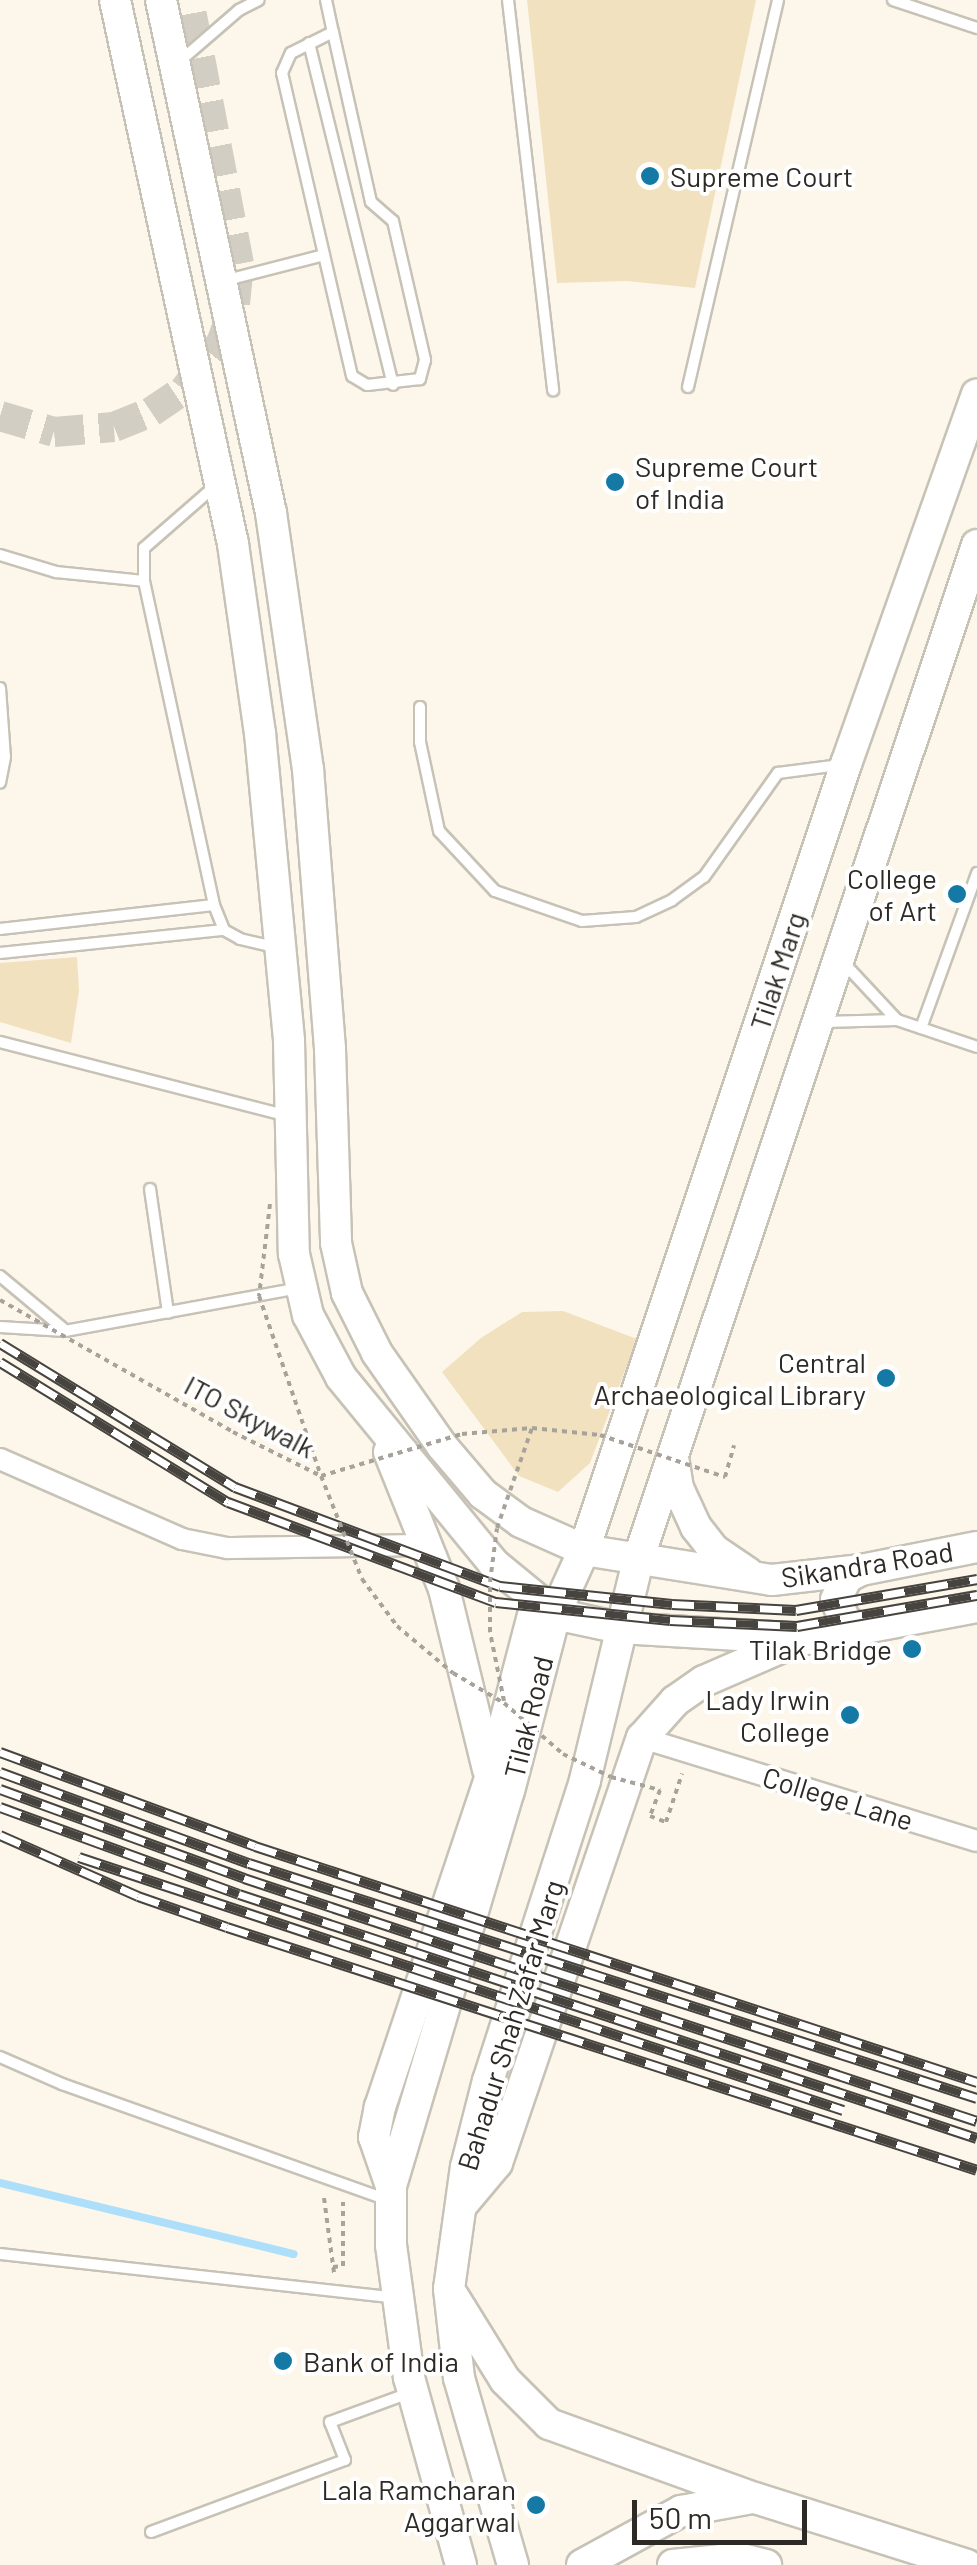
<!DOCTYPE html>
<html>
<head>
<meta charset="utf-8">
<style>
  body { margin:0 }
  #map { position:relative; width:977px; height:2565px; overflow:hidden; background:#fdf7eb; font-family:Barlow,sans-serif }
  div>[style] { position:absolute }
  .green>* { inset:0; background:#f1e1bf }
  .stream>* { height:8px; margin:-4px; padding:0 4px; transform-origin:4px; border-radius:4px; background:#addefa }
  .secondary-tunnel>* { height:30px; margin-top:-15px; transform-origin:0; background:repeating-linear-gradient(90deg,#d3cec4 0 30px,transparent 0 45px) }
  .path>* { height:4px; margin-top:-2px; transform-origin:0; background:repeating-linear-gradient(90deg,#a8a39a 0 5px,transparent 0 10px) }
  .roads { filter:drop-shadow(2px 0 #c7c2b6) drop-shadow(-2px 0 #c7c2b6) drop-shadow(0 2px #c7c2b6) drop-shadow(0 -2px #c7c2b6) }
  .service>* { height:10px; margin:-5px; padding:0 5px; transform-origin:5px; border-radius:5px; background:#fff }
  .minor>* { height:20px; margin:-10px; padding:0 10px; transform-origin:10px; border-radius:10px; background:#fff }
  .secondary>* { height:30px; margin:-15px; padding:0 15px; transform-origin:15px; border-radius:15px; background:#fff }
  .rail>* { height:11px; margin-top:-5.5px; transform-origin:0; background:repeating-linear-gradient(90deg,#fff 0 22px,#47443f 0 44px); box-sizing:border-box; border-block:2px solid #47443f }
  .path-bridge>* { height:4px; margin-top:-2px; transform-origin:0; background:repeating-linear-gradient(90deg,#a8a39a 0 5px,transparent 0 10px) }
  .dots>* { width:28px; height:28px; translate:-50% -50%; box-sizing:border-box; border:5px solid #fff; border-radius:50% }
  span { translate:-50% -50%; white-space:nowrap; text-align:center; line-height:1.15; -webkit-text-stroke:8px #fff; paint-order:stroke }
  .poi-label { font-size:28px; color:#2d2a26 }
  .left { translate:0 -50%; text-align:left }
  .right { translate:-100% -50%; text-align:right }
  .street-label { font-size:28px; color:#2d2a26 }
  .scale { position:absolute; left:632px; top:2500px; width:175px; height:45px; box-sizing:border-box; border:5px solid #2d2a26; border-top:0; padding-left:12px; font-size:30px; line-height:35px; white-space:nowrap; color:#2d2a26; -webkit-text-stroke:8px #fff; paint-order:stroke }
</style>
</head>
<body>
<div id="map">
  <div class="green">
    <div style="clip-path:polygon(527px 0,756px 0,695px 288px,627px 281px,557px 283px)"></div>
    <div style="clip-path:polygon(77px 957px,79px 991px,71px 1043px,0 1022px,0 963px)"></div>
    <div style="clip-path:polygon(563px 1311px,637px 1339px,590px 1463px,558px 1492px,519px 1476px,442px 1372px,481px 1338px,522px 1312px)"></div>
  </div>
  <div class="stream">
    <div style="left:0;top:2183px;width:302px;rotate:13.6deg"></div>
  </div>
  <div class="secondary-tunnel">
    <div style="left:0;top:416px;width:56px;rotate:16.5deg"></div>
    <div style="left:54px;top:432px;width:60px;rotate:-4.8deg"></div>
    <div style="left:114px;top:427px;width:40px;rotate:-22deg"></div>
    <div style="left:151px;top:412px;width:40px;rotate:-34deg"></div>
    <div style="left:184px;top:390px;width:60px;rotate:-51.8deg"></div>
    <div style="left:221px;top:343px;width:41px;rotate:-70.3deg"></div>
    <div style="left:235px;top:304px;width:40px;rotate:-84.3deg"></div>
    <div style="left:239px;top:264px;width:269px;rotate:-100.7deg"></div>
  </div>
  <div class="path">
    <div style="left:725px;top:1477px;width:33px;rotate:-74deg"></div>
    <div style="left:660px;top:1790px;width:28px;rotate:111deg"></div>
    <div style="left:650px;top:1816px;width:17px;rotate:21deg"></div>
    <div style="left:666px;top:1822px;width:51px;rotate:-71.6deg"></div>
    <div style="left:324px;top:2198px;width:76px;rotate:82.4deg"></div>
    <div style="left:333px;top:2267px;width:10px;rotate:-6deg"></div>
    <div style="left:343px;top:2266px;width:64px;rotate:-90deg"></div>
  </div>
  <div class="roads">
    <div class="service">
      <div style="left:326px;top:0;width:33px;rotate:78deg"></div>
      <div style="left:333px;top:32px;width:174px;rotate:77.4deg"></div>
      <div style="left:371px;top:202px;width:29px;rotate:41deg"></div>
      <div style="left:393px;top:221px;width:143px;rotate:77deg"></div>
      <div style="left:425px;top:360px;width:20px;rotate:105deg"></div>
      <div style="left:420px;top:379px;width:53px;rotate:173.5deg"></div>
      <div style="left:367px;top:385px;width:17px;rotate:-149deg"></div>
      <div style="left:352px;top:376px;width:311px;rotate:-103deg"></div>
      <div style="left:282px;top:73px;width:22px;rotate:-66deg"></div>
      <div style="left:291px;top:53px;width:47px;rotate:-26.6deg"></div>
      <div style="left:508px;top:0;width:393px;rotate:83.4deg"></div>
      <div style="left:893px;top:0;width:89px;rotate:18.4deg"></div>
      <div style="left:309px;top:43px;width:352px;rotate:76.2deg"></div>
      <div style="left:180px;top:61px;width:78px;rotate:-40.8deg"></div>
      <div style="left:239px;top:10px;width:22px;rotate:-27deg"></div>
      <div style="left:223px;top:281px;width:104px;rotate:-14.4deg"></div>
      <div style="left:688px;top:387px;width:397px;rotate:-76.9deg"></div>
      <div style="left:214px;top:487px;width:93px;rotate:138.9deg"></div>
      <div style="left:144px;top:548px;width:33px;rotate:90deg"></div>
      <div style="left:144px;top:581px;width:331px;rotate:77.8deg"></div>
      <div style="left:214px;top:905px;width:27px;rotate:68deg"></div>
      <div style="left:224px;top:930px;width:18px;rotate:29deg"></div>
      <div style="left:240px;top:939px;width:36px;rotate:13deg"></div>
      <div style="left:0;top:555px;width:59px;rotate:16.9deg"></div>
      <div style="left:56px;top:572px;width:88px;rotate:5.8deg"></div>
      <div style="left:0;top:688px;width:69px;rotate:85.9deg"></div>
      <div style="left:5px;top:757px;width:26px;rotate:101deg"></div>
      <div style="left:420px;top:707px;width:35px;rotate:90deg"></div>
      <div style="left:420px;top:742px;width:91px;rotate:77.9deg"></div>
      <div style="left:439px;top:831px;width:82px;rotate:47deg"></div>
      <div style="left:495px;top:891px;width:92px;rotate:19deg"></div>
      <div style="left:582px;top:921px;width:54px;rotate:-4.2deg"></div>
      <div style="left:636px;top:917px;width:40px;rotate:-25deg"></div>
      <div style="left:672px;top:900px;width:39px;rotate:-36deg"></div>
      <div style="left:704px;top:877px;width:128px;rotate:-54.6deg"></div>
      <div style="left:778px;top:773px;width:63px;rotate:-7.4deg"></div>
      <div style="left:0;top:929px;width:215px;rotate:-6.4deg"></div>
      <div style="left:0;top:953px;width:225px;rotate:-5.9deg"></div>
      <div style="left:897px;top:1020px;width:84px;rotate:18.6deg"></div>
      <div style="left:824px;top:1022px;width:73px;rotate:-1.6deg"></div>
      <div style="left:897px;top:1020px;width:79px;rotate:-133deg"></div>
      <div style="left:921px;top:1028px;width:165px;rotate:-70.1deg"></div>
      <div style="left:0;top:1042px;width:294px;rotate:14.4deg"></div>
      <div style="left:150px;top:1189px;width:125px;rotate:81.7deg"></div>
      <div style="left:0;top:1276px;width:85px;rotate:39.7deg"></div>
      <div style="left:0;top:1327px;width:65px;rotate:3.5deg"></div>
      <div style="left:65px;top:1331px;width:239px;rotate:-10.4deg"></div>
      <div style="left:0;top:2057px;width:68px;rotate:23.5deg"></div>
      <div style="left:62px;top:2084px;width:346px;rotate:19.6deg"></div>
      <div style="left:0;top:2254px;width:398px;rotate:6.3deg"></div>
      <div style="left:151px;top:2532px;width:207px;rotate:-20.4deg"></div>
      <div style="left:345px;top:2460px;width:41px;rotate:-111.5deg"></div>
      <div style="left:330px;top:2422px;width:87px;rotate:-20.1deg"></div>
    </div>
    <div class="minor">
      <div style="left:0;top:1459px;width:199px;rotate:23.7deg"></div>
      <div style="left:182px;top:1539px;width:46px;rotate:11.3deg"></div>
      <div style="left:227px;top:1548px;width:199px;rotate:-0.9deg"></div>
      <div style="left:642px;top:1738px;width:350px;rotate:17.1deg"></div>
    </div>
    <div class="secondary">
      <div style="left:115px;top:0;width:557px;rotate:77.76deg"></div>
      <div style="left:233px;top:544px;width:191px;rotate:81.9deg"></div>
      <div style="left:260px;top:733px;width:309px;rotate:84.6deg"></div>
      <div style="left:289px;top:1041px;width:213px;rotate:88.7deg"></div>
      <div style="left:294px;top:1254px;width:63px;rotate:77.1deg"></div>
      <div style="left:308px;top:1315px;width:70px;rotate:62deg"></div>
      <div style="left:341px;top:1377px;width:240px;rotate:50.7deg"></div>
      <div style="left:493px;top:1563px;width:80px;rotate:39.4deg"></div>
      <div style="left:555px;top:1614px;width:66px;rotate:12.2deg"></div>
      <div style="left:620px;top:1628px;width:186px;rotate:3.4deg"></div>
      <div style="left:806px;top:1639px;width:174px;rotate:-10.6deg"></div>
      <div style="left:161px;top:0;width:525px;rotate:77.9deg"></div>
      <div style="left:271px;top:513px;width:259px;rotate:81.8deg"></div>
      <div style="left:308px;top:769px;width:281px;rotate:85.5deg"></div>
      <div style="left:330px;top:1049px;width:194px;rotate:88.2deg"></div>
      <div style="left:336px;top:1243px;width:51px;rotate:77.6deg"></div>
      <div style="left:347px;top:1293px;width:67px;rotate:63.4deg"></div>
      <div style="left:377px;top:1353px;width:113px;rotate:55deg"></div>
      <div style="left:442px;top:1446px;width:63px;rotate:49.5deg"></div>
      <div style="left:483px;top:1494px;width:47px;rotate:36.4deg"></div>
      <div style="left:521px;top:1522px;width:69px;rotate:24deg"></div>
      <div style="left:584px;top:1550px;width:190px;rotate:9.1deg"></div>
      <div style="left:772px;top:1580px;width:90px;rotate:-6.4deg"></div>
      <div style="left:861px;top:1570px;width:118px;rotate:-11.2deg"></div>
      <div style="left:389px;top:1452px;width:148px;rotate:68.1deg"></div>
      <div style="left:444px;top:1589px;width:186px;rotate:76.3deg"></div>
      <div style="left:674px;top:1463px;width:25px;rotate:81deg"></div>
      <div style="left:678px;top:1488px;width:43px;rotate:65.2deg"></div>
      <div style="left:696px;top:1527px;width:29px;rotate:52deg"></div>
      <div style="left:714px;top:1550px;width:41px;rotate:34.1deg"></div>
      <div style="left:861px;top:1570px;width:16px;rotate:153deg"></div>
      <div style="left:847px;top:1577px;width:25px;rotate:116deg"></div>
      <div style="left:836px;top:1600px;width:22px;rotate:66deg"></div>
      <div style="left:845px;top:1620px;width:12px;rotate:35deg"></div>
      <div style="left:855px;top:1627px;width:14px"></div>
      <div style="left:391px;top:2186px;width:52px;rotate:-109.1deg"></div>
      <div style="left:374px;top:2137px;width:31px;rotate:-79deg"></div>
      <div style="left:380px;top:2107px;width:346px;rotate:-71.5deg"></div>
      <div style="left:490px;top:1779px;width:185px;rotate:-75.3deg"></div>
      <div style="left:461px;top:2206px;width:56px;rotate:-50.1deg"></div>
      <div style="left:497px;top:2163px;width:449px;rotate:-71.2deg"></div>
      <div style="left:642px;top:1738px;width:50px;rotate:-48.3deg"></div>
      <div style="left:675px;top:1701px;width:35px;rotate:-35deg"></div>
      <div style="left:704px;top:1681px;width:93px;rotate:-23.5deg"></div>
      <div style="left:453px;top:2296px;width:99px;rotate:58.2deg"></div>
      <div style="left:505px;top:2380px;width:62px;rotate:45deg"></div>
      <div style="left:549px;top:2424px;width:219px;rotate:19.8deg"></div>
      <div style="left:755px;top:2498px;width:222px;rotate:17.5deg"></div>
      <div style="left:461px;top:2565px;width:194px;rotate:-105.5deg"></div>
      <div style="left:409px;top:2378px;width:134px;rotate:-97.7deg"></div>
      <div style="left:391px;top:2245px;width:59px;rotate:-90deg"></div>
      <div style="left:391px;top:2186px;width:412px;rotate:-73.4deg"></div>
      <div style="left:509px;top:1791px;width:183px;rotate:-75.4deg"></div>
      <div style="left:555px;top:1614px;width:70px;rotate:-65.6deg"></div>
      <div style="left:584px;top:1550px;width:829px;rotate:-71.57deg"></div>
      <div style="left:846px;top:764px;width:392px;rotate:-70.5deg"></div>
      <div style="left:513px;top:2565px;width:195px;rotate:-106.1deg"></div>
      <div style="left:459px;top:2378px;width:90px;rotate:-96.4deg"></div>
      <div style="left:449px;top:2289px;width:123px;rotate:-82.1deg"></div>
      <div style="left:466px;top:2167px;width:89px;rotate:-75.7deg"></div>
      <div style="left:488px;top:2081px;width:316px;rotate:-72.1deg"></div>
      <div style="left:585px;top:1780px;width:229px;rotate:-76.4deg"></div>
      <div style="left:639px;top:1557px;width:1067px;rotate:-71.53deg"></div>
      <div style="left:582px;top:2565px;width:113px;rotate:-28.6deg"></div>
      <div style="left:681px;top:2511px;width:67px;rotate:-10.3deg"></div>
      <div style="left:673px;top:2565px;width:65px;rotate:-6.1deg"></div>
      <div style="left:738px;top:2558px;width:29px;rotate:14deg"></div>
    </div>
  </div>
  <div class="rail">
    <div style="left:0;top:1343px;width:276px;rotate:31.5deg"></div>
    <div style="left:235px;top:1487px;width:283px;rotate:20.5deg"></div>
    <div style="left:500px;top:1586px;width:173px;rotate:6deg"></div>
    <div style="left:672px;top:1604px;width:124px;rotate:2.8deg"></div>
    <div style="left:796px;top:1610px;width:184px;rotate:-9.7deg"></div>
    <div style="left:0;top:1362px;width:268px;rotate:31.6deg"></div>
    <div style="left:228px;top:1502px;width:286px;rotate:20.5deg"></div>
    <div style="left:496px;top:1602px;width:175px;rotate:5.9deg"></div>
    <div style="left:670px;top:1620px;width:127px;rotate:2.7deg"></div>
    <div style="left:797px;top:1626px;width:183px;rotate:-9.8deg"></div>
    <div style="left:0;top:1752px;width:272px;rotate:20.2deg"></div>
    <div style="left:255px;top:1846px;width:760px;rotate:18.1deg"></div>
    <div style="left:0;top:1772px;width:265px;rotate:20.1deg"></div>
    <div style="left:249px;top:1863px;width:765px;rotate:17.89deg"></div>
    <div style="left:0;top:1789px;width:260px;rotate:20deg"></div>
    <div style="left:244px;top:1878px;width:772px;rotate:18.34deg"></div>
    <div style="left:0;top:1807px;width:254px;rotate:20deg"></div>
    <div style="left:239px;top:1894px;width:777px;rotate:18.3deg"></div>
    <div style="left:0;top:1835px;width:151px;rotate:23.8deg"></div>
    <div style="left:138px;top:1896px;width:94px;rotate:19.2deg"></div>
    <div style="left:227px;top:1927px;width:788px;rotate:17.95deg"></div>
    <div style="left:79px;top:1857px;width:805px;rotate:18.32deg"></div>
  </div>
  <div class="path-bridge">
    <div style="left:270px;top:1204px;width:93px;rotate:96.8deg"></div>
    <div style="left:259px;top:1296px;width:190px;rotate:71deg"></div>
    <div style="left:321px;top:1476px;width:147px;rotate:-16.6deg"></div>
    <div style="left:462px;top:1434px;width:70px;rotate:-4.9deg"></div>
    <div style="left:532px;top:1428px;width:68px;rotate:5.9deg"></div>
    <div style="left:600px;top:1435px;width:132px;rotate:18.6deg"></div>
    <div style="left:0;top:1300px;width:268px;rotate:29.5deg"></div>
    <div style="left:233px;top:1432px;width:98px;rotate:26.6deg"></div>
    <div style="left:321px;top:1476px;width:111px;rotate:68.3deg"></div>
    <div style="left:362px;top:1579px;width:59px;rotate:53.3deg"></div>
    <div style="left:397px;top:1626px;width:73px;rotate:40deg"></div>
    <div style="left:453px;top:1673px;width:59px;rotate:30.5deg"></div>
    <div style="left:504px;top:1703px;width:78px;rotate:40.8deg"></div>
    <div style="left:563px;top:1754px;width:53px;rotate:25.6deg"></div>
    <div style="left:611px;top:1777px;width:51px;rotate:14.9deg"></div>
    <div style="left:504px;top:1701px;width:70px;rotate:-101.5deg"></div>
    <div style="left:490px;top:1632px;width:50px;rotate:-90deg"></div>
    <div style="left:490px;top:1582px;width:54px;rotate:-82.6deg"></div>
    <div style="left:497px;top:1528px;width:106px;rotate:-70.7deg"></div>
  </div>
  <div class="dots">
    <div style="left:650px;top:176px;background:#1579a5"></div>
    <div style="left:615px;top:482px;background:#1579a5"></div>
    <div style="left:957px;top:894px;background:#1579a5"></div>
    <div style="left:886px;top:1378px;background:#1579a5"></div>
    <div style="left:912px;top:1649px;background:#1579a5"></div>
    <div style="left:850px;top:1715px;background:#1579a5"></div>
    <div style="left:283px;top:2361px;background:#1579a5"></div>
    <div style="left:536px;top:2505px;background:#1579a5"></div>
  </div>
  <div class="poi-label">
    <span class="left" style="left:670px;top:176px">Supreme Court</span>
    <span class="left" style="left:635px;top:482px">Supreme Court<br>of India</span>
    <span class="right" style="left:937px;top:894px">College<br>of Art</span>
    <span class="right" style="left:866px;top:1378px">Central<br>Archaeological Library</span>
    <span class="right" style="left:892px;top:1649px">Tilak Bridge</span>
    <span class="right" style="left:830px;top:1715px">Lady Irwin<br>College</span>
    <span class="left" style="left:303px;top:2361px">Bank of India</span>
    <span class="right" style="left:516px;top:2505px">Lala Ramcharan<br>Aggarwal</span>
  </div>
  <div class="street-label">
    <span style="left:777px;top:971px;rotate:-72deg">Tilak Marg</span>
    <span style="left:250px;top:1416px;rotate:28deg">ITO Skywalk</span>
    <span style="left:867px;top:1564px;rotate:-9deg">Sikandra Road</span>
    <span style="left:528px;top:1717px;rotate:-76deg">Tilak Road</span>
    <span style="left:838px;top:1798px;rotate:17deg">College Lane</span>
    <span style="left:510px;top:2025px;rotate:-73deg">Bahadur Shah Zafar Marg</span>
  </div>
  <div class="scale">50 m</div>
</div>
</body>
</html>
